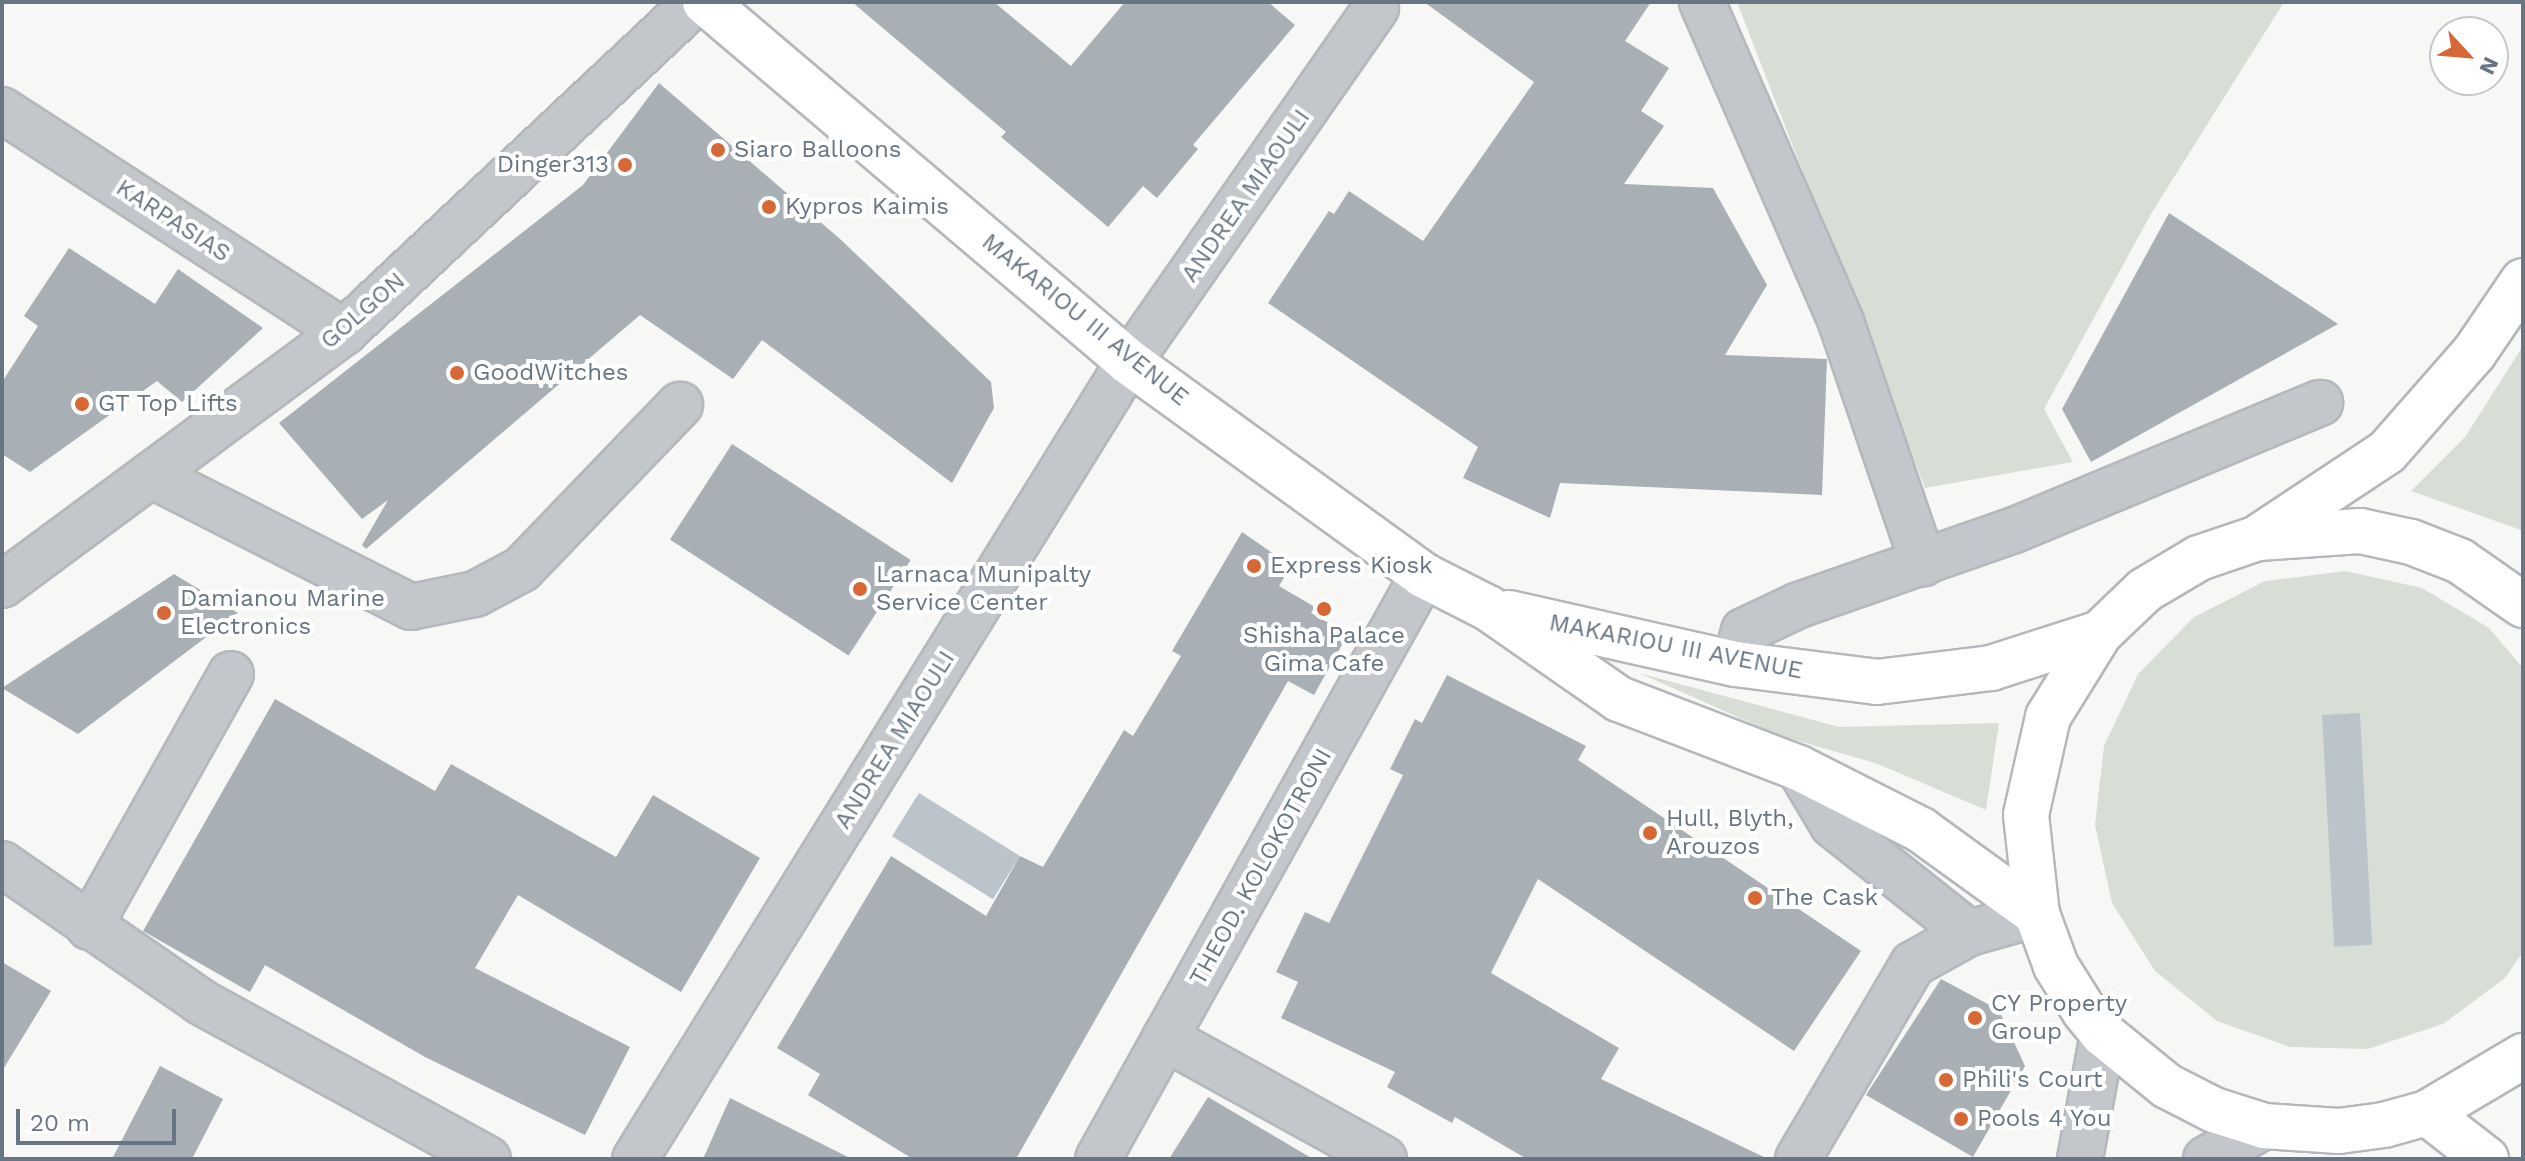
<!DOCTYPE html>
<html>
<head>
<meta charset="utf-8">
<style>
  body { margin:0 }
  #map { position:relative; width:2525px; height:1161px; overflow:hidden; background:#f7f7f5; font-family:"Work Sans",sans-serif }
  div>[style] { position:absolute }
  .green>* { inset:0; background:#d8ded6 }
  .water>* { inset:0; background:#bbc4ca; transform-origin:0 0 }
  .building>* { inset:0; background:#a8afb5; transform-origin:0 0 }
  .roads { filter:drop-shadow(2px 0 #b4b8bc) drop-shadow(-2px 0 #b4b8bc) drop-shadow(0 2px #b4b8bc) drop-shadow(0 -2px #b4b8bc) }
  .minor>* { height:44px; margin:-22px; padding:0 22px; transform-origin:22px; border-radius:22px; background:#c3c6ca }
  .major>* { height:44px; margin:-22px; padding:0 22px; transform-origin:22px; border-radius:22px; background:#fff }
  .dots>* { width:22px; height:22px; translate:-50% -50%; box-sizing:border-box; border:4px solid #fff; border-radius:50% }
  span { translate:-50% -50%; white-space:nowrap; text-align:center; line-height:1.15; -webkit-text-stroke:8px #fff; paint-order:stroke }
  .poi-label { font-size:24px; color:#687583 }
  .left { translate:0 -50%; text-align:left }
  .right { translate:-100% -50%; text-align:right }
  .street-label { font-size:24px; color:#687583 }
  .frame { position:absolute; inset:0; border:4px solid #687583; pointer-events:none }
  .north { position:absolute; left:2429px; top:16px; width:80px; height:80px; box-sizing:border-box; background:#fff; border:2px solid #c3c8cd; border-radius:50%; rotate:116deg; font-size:22px; font-weight:700; line-height:32px; text-align:center; color:#687583 }
  .north::after { content:''; display:block; margin:auto; width:28px; height:36px; background:#d76735; clip-path:polygon(50% 0,100% 100%,50% 72%,0 100%) }
  .scale { position:absolute; left:16px; top:1109px; width:160px; height:36px; box-sizing:border-box; border:4px solid #687583; border-top:0; padding-left:10px; font-size:24px; line-height:28px; white-space:nowrap; color:#687583; -webkit-text-stroke:6px #fff; paint-order:stroke }
</style>
</head>
<body>
<div id="map">
  <div class="green">
    <div style="clip-path:polygon(1737px 2px,2284px 2px,2151px 214px,2044px 409px,2073px 462px,1925px 488px)"></div>
    <div style="clip-path:polygon(2523px 346px,2523px 516px,2521px 530px,2411px 491px,2465px 437px)"></div>
    <div style="clip-path:polygon(2345px 571px,2422px 588px,2489px 628px,2523px 668px,2523px 952px,2505px 978px,2443px 1024px,2368px 1049px,2290px 1047px,2217px 1021px,2155px 971px,2112px 903px,2095px 825px,2104px 746px,2138px 674px,2194px 617px,2265px 581px)"></div>
    <div style="clip-path:polygon(1639px 673px,1839px 727px,1999px 723px,1986px 810px,1878px 764px,1778px 735px)"></div>
  </div>
  <div class="water">
    <div style="left:2360px;top:713px;width:232px;height:38px;rotate:87deg"></div>
    <div style="left:919px;top:793px;width:119px;height:51px;rotate:32deg"></div>
  </div>
  <div class="building">
    <div style="clip-path:polygon(852px 2px,994px 2px,1071px 66px,1125px 2px,1268px 2px,1295px 25px,1193px 145px,1198px 149px,1157px 198px,1143px 186px,1108px 227px,1001px 137px,1006px 132px)"></div>
    <div style="clip-path:polygon(1424px 2px,1651px 2px,1625px 41px,1669px 68px,1641px 111px,1664px 126px,1624px 184px,1713px 188px,1767px 285px,1725px 355px,1827px 359px,1822px 495px,1560px 483px,1550px 518px,1463px 478px,1478px 447px,1268px 303px,1329px 211px,1334px 214px,1349px 191px,1423px 241px,1534px 82px)"></div>
    <div style="clip-path:polygon(659px 83px,840px 239px,991px 382px,994px 408px,952px 483px,762px 340px,733px 379px,640px 315px,366px 549px,362px 545px,388px 500px,362px 519px,279px 423px,583px 185px)"></div>
    <div style="clip-path:polygon(2169px 213px,2338px 324px,2091px 462px,2062px 409px)"></div>
    <div style="clip-path:polygon(69px 248px,155px 304px,178px 269px,263px 328px,182px 402px,157px 381px,30px 472px,2px 454px,2px 382px,38px 326px,24px 316px)"></div>
    <div style="left:732px;top:444px;width:213px;height:114px;rotate:33deg"></div>
    <div style="clip-path:polygon(1242px 532px,1291px 566px,1279px 586px,1315px 607px,1311px 613px,1348px 634px,1314px 695px,1288px 681px,1016px 1159px,913px 1159px,808px 1095px,820px 1074px,777px 1048px,891px 856px,986px 916px,1020px 856px,1043px 867px,1124px 730px,1133px 736px,1181px 656px,1172px 651px)"></div>
    <div style="clip-path:polygon(174px 574px,238px 613px,78px 734px,2px 688px)"></div>
    <div style="clip-path:polygon(1447px 675px,1586px 746px,1578px 760px,1861px 951px,1794px 1051px,1538px 879px,1491px 973px,1619px 1048px,1601px 1079px,1768px 1159px,1527px 1159px,1455px 1117px,1452px 1123px,1387px 1087px,1395px 1072px,1281px 1018px,1298px 982px,1276px 972px,1305px 912px,1329px 923px,1403px 775px,1390px 769px,1415px 719px,1422px 723px)"></div>
    <div style="clip-path:polygon(275px 699px,435px 791px,451px 764px,616px 857px,653px 795px,760px 858px,681px 992px,518px 895px,475px 968px,630px 1047px,585px 1135px,425px 1057px,265px 965px,250px 992px,143px 931px)"></div>
    <div style="clip-path:polygon(2px 962px,51px 991px,2px 1071px)"></div>
    <div style="clip-path:polygon(1941px 979px,1999px 1010px,2025px 1066px,1973px 1157px,1866px 1095px)"></div>
    <div style="clip-path:polygon(160px 1066px,223px 1099px,192px 1159px,112px 1159px)"></div>
    <div style="clip-path:polygon(1208px 1097px,1313px 1159px,1169px 1159px)"></div>
    <div style="clip-path:polygon(730px 1098px,852px 1159px,703px 1159px)"></div>
  </div>
  <div class="roads">
    <div class="minor">
      <div style="left:1702px;top:2px;width:349px;rotate:66.5deg"></div>
      <div style="left:1841px;top:322px;width:255px;rotate:71.2deg"></div>
      <div style="left:2px;top:110px;width:408px;rotate:33deg"></div>
      <div style="left:151px;top:475px;width:292px;rotate:26.9deg"></div>
      <div style="left:411px;top:607px;width:65px;rotate:-11.5deg"></div>
      <div style="left:475px;top:594px;width:53px;rotate:-28deg"></div>
      <div style="left:522px;top:569px;width:228px;rotate:-46.1deg"></div>
      <div style="left:2px;top:585px;width:425px;rotate:-36.5deg"></div>
      <div style="left:344px;top:332px;width:482px;rotate:-43.2deg"></div>
      <div style="left:1735px;top:664px;width:34px;rotate:-75deg"></div>
      <div style="left:1744px;top:631px;width:61px;rotate:-25.3deg"></div>
      <div style="left:1799px;top:605px;width:225px;rotate:-19.2deg"></div>
      <div style="left:2012px;top:531px;width:334px;rotate:-22.6deg"></div>
      <div style="left:1799px;top:768px;width:66px;rotate:59.2deg"></div>
      <div style="left:1833px;top:825px;width:174px;rotate:38.5deg"></div>
      <div style="left:1969px;top:933px;width:71px;rotate:-15.6deg"></div>
      <div style="left:2px;top:864px;width:242px;rotate:34.7deg"></div>
      <div style="left:201px;top:1002px;width:327px;rotate:28.7deg"></div>
      <div style="left:89px;top:927px;width:290px;rotate:-60.7deg"></div>
      <div style="left:1165px;top:1038px;width:250px;rotate:28.9deg"></div>
      <div style="left:635px;top:1159px;width:938px;rotate:-58.21deg"></div>
      <div style="left:1129px;top:362px;width:432px;rotate:-55.1deg"></div>
      <div style="left:1098px;top:1159px;width:668px;rotate:-60.9deg"></div>
      <div style="left:1798px;top:1159px;width:226px;rotate:-59.5deg"></div>
      <div style="left:1913px;top:964px;width:64px;rotate:-29deg"></div>
      <div style="left:2080px;top:1159px;width:127px;rotate:-79.6deg"></div>
      <div style="left:2206px;top:1159px;width:67px;rotate:-29.6deg"></div>
    </div>
    <div class="major">
      <div style="left:705px;top:2px;width:556px;rotate:40.33deg"></div>
      <div style="left:1129px;top:362px;width:363px;rotate:35.9deg"></div>
      <div style="left:1423px;top:575px;width:73px;rotate:26.9deg"></div>
      <div style="left:1488px;top:608px;width:160px;rotate:34.8deg"></div>
      <div style="left:1619px;top:699px;width:193px;rotate:21deg"></div>
      <div style="left:1799px;top:768px;width:137px;rotate:26.9deg"></div>
      <div style="left:1921px;top:830px;width:143px;rotate:35.9deg"></div>
      <div style="left:2260px;top:536px;width:152px;rotate:-33.5deg"></div>
      <div style="left:2387px;top:452px;width:132px;rotate:-48.7deg"></div>
      <div style="left:2474px;top:353px;width:87px;rotate:-55.8deg"></div>
      <div style="left:2523px;top:605px;width:77px;rotate:-145.1deg"></div>
      <div style="left:2460px;top:561px;width:53px;rotate:-158.8deg"></div>
      <div style="left:2411px;top:542px;width:52px;rotate:-167.8deg"></div>
      <div style="left:2360px;top:531px;width:102px;rotate:176.1deg"></div>
      <div style="left:2258px;top:538px;width:62px;rotate:161.3deg"></div>
      <div style="left:2199px;top:558px;width:63px;rotate:149.3deg"></div>
      <div style="left:2145px;top:590px;width:62px;rotate:136.3deg"></div>
      <div style="left:2100px;top:633px;width:99px;rotate:121.8deg"></div>
      <div style="left:2048px;top:717px;width:100px;rotate:102.7deg"></div>
      <div style="left:2026px;top:815px;width:100px;rotate:83.7deg"></div>
      <div style="left:2037px;top:914px;width:55px;rotate:69.9deg"></div>
      <div style="left:2056px;top:966px;width:54px;rotate:57.8deg"></div>
      <div style="left:2085px;top:1012px;width:28px;rotate:51deg"></div>
      <div style="left:2103px;top:1034px;width:82px;rotate:39.1deg"></div>
      <div style="left:2167px;top:1086px;width:53px;rotate:27.1deg"></div>
      <div style="left:2214px;top:1110px;width:52px;rotate:17.7deg"></div>
      <div style="left:2264px;top:1126px;width:75px;rotate:3.8deg"></div>
      <div style="left:2339px;top:1131px;width:45px;rotate:-7.6deg"></div>
      <div style="left:2384px;top:1125px;width:45px;rotate:-15.6deg"></div>
      <div style="left:2427px;top:1113px;width:112px;rotate:-30.7deg"></div>
      <div style="left:1509px;top:613px;width:232px;rotate:12.7deg"></div>
      <div style="left:1735px;top:664px;width:143px;rotate:7.2deg"></div>
      <div style="left:1877px;top:682px;width:115px;rotate:-7deg"></div>
      <div style="left:1991px;top:668px;width:114px;rotate:-17.8deg"></div>
      <div style="left:2427px;top:1113px;width:75px;rotate:37.9deg"></div>
    </div>
  </div>
  <div class="dots">
    <div style="left:718px;top:150px;background:#d76735"></div>
    <div style="left:625px;top:165px;background:#d76735"></div>
    <div style="left:769px;top:207px;background:#d76735"></div>
    <div style="left:457px;top:373px;background:#d76735"></div>
    <div style="left:82px;top:404px;background:#d76735"></div>
    <div style="left:1254px;top:566px;background:#d76735"></div>
    <div style="left:860px;top:589px;background:#d76735"></div>
    <div style="left:1324px;top:609px;background:#d76735"></div>
    <div style="left:164px;top:613px;background:#d76735"></div>
    <div style="left:1650px;top:833px;background:#d76735"></div>
    <div style="left:1755px;top:898px;background:#d76735"></div>
    <div style="left:1975px;top:1018px;background:#d76735"></div>
    <div style="left:1946px;top:1080px;background:#d76735"></div>
    <div style="left:1961px;top:1119px;background:#d76735"></div>
  </div>
  <div class="poi-label">
    <span class="left" style="left:734px;top:150px">Siaro Balloons</span>
    <span class="right" style="left:609px;top:165px">Dinger313</span>
    <span class="left" style="left:785px;top:207px">Kypros Kaimis</span>
    <span class="left" style="left:473px;top:373px">GoodWitches</span>
    <span class="left" style="left:98px;top:404px">GT Top Lifts</span>
    <span class="left" style="left:1270px;top:566px">Express Kiosk</span>
    <span class="left" style="left:876px;top:589px">Larnaca Munipalty<br>Service Center</span>
    <span class="left" style="left:180px;top:613px">Damianou Marine<br>Electronics</span>
    <span style="left:1324px;top:650px">Shisha Palace<br>Gima Cafe</span>
    <span class="left" style="left:1666px;top:833px">Hull, Blyth,<br>Arouzos</span>
    <span class="left" style="left:1771px;top:898px">The Cask</span>
    <span class="left" style="left:1991px;top:1018px">CY Property<br>Group</span>
    <span class="left" style="left:1962px;top:1080px">Phili's Court</span>
    <span class="left" style="left:1977px;top:1119px">Pools 4 You</span>
  </div>
  <div class="street-label">
    <span style="left:1246px;top:196px;rotate:-55deg">ANDREA MIAOULI</span>
    <span style="left:173px;top:221px;rotate:33deg">KARPASIAS</span>
    <span style="left:363px;top:311px;rotate:-41deg">GOLGON</span>
    <span style="left:1085px;top:320px;rotate:39deg">MAKARIOU III AVENUE</span>
    <span style="left:1676px;top:647px;rotate:11deg">MAKARIOU III AVENUE</span>
    <span style="left:895px;top:740px;rotate:-58deg">ANDREA MIAOULI</span>
    <span style="left:1261px;top:867px;rotate:-61deg">THEOD. KOLOKOTRONI</span>
  </div>
  <div class="frame"></div>
  <div class="north">N</div>
  <div class="scale">20 m</div>
</div>
</body>
</html>
